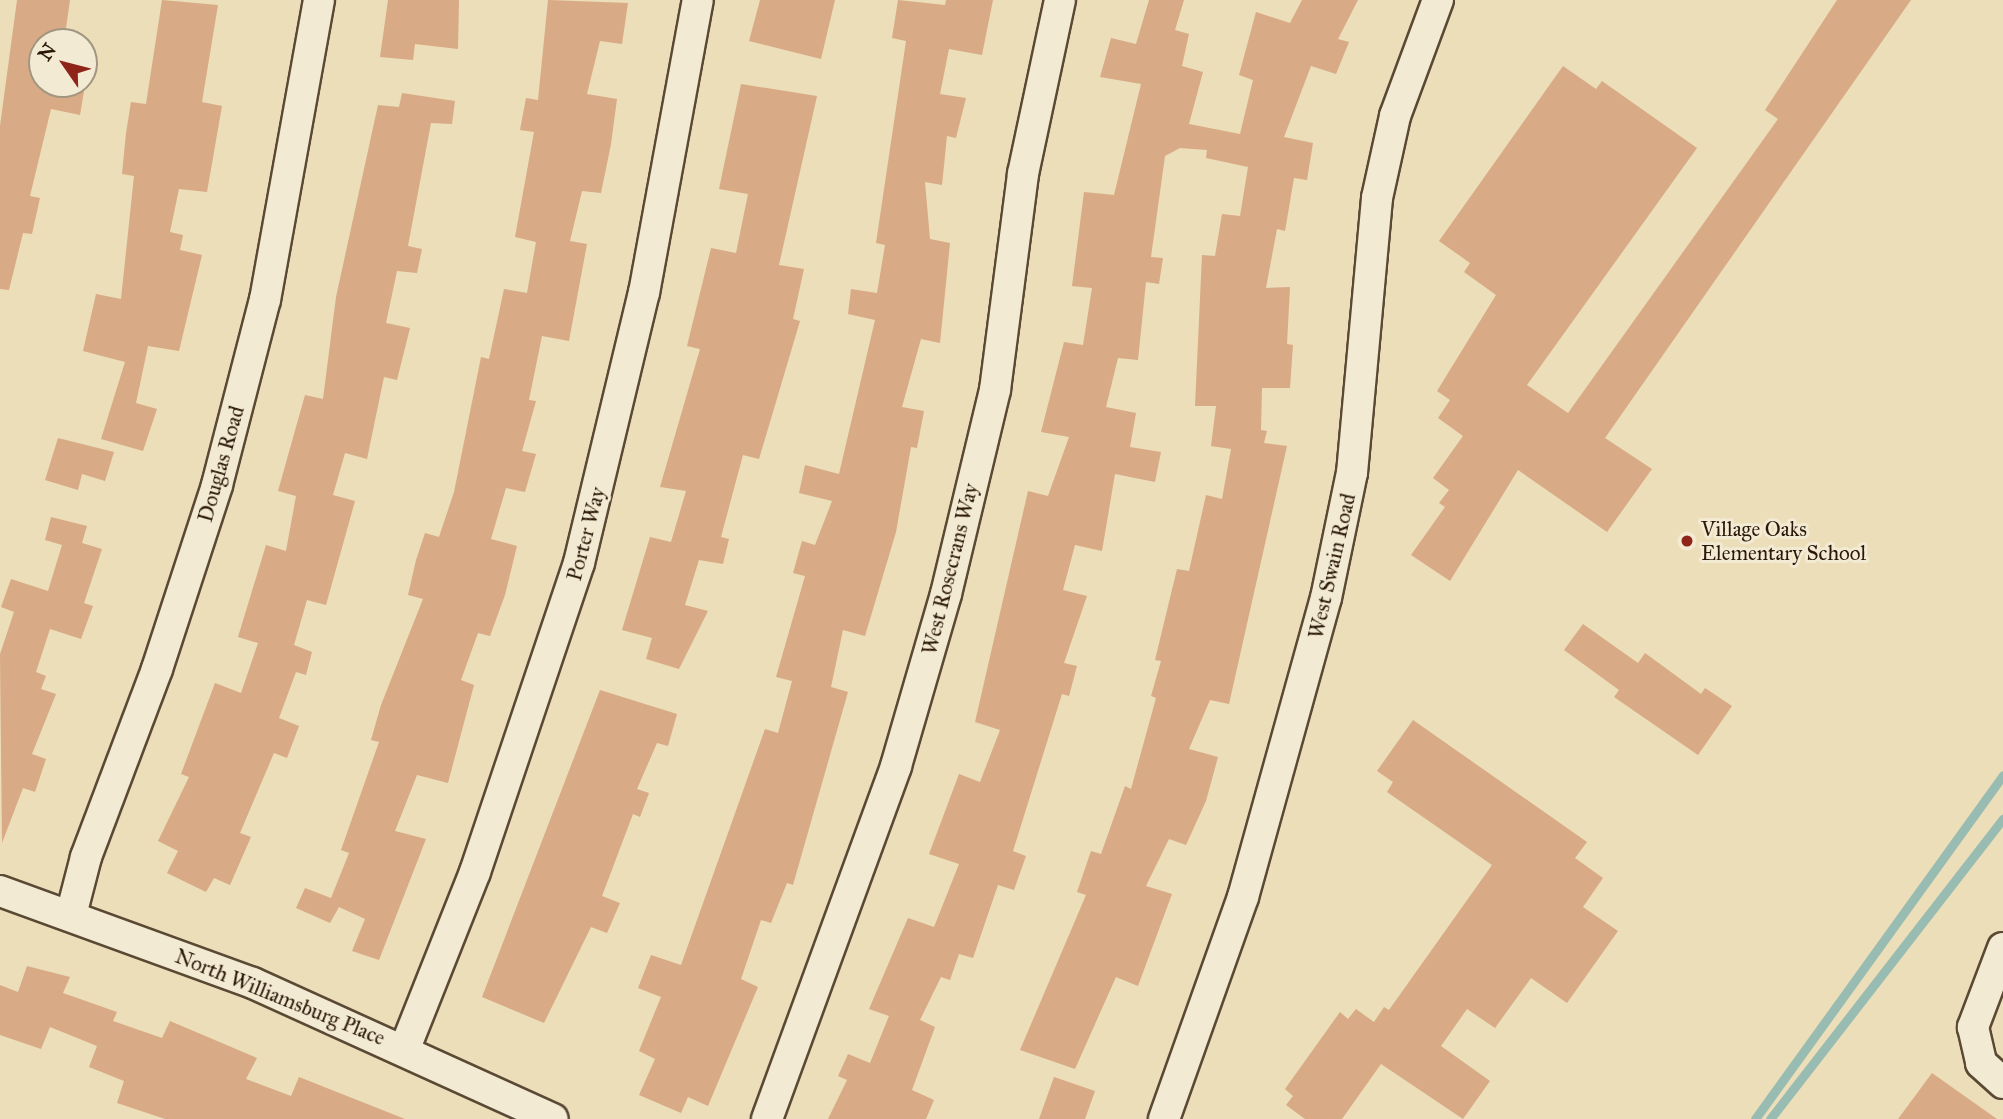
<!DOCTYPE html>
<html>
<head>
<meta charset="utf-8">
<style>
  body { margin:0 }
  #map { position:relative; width:2003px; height:1119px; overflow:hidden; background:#ebdeb9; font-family:"IM FELL Great Primer",serif }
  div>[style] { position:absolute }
  .stream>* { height:9px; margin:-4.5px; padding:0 4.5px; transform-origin:4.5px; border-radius:4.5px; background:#98bcb1 }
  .building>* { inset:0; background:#d8aa86 }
  .roads { filter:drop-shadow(2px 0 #5a4934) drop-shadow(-2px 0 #5a4934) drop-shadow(0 2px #5a4934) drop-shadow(0 -2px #5a4934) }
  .minor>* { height:30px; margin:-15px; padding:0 15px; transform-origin:15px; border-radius:15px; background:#f2ead2 }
  .dots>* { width:19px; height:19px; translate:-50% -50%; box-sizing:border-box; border:4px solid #f2ead2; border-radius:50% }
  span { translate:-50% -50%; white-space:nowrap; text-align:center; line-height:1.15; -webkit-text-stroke:6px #f2ead2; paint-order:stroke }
  .street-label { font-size:21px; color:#2a1707 }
  .poi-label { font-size:21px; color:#2a1707 }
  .left { translate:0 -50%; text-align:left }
  .north { position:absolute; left:28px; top:28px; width:70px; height:70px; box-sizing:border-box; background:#f2ead2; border:2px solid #a29681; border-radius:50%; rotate:305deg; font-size:19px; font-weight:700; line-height:28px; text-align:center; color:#2a1707 }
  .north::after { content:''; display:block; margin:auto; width:24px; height:32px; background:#8f2418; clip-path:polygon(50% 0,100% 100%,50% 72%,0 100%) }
</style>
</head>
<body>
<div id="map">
  <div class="stream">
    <div style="left:1755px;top:1119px;width:424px;rotate:-54.2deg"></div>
    <div style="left:1770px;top:1119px;width:380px;rotate:-52.2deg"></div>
  </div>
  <div class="building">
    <div style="clip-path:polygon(17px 0,70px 0,64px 42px,42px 42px,42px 84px,84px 84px,86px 79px,80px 115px,51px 109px,30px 196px,40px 198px,32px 234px,23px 233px,9px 290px,0 289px,0 126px)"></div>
    <div style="clip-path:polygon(162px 0,218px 5px,202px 102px,222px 106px,207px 192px,179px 189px,170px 232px,183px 235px,180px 250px,202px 255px,179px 351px,148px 346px,136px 403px,157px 409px,143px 451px,101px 439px,125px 362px,83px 351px,96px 294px,121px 299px,134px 176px,122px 174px,126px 133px,131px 102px,146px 104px)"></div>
    <div style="clip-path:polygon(388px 0,459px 0,458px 49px,415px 44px,413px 60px,380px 57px)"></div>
    <div style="clip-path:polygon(548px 0,628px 3px,622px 44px,600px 41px,587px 94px,617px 99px,611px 144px,601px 193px,582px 191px,570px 241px,587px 244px,569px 341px,542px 336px,529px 400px,536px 401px,522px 451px,536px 454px,525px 492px,506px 488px,491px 539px,517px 546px,505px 595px,490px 636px,478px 633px,461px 680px,474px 685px,448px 783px,417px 775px,395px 831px,426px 839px,379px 960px,352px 951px,365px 919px,339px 907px,330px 923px,296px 908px,305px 888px,331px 898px,349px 853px,341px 850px,379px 742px,371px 740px,381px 705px,423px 599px,408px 595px,416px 560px,425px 533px,439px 537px,454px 492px,481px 357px,489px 359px,504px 289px,527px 293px,536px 242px,515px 237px,534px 132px,520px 130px,526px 98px,538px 100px)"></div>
    <div style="clip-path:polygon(760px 0,835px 0,821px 59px,749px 41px)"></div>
    <div style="clip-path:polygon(898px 0,945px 5px,946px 0,993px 0,982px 55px,949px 49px,940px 94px,966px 98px,956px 138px,947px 136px,942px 185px,925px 182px,930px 239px,950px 243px,940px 343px,921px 339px,902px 407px,924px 411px,917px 448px,911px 447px,896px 532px,865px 636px,843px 630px,831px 687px,848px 692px,793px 885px,787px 883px,771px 923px,761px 920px,741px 979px,758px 987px,708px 1106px,688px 1097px,681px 1113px,639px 1095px,655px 1059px,639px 1051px,661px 997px,638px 988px,651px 955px,681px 965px,765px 729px,778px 733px,792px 681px,776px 677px,805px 576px,793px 573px,802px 541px,815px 545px,832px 501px,799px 493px,805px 465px,839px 474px,875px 320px,848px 314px,851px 289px,877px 293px,885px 245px,876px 243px,906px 41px,892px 38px)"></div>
    <div style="clip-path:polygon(1149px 0,1184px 0,1175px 30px,1189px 34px,1182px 66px,1203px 72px,1189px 124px,1240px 134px,1253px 80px,1239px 75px,1256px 12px,1290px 23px,1302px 0,1358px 0,1338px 39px,1349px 42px,1336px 74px,1311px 66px,1284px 137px,1313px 143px,1307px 180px,1294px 178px,1285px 231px,1277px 229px,1266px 288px,1290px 287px,1287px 344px,1293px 345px,1290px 388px,1262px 388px,1261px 430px,1267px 431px,1264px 443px,1287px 446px,1229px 704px,1210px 700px,1189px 749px,1218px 757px,1206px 801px,1186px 845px,1169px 839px,1146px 886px,1172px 894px,1138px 986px,1116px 977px,1075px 1069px,1020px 1050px,1086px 895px,1077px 892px,1091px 851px,1101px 854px,1125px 786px,1131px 789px,1156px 698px,1151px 696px,1161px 661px,1155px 660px,1177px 569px,1189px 571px,1206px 495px,1222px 499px,1231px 449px,1211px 446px,1216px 406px,1195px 406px,1202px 255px,1215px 256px,1222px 214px,1240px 216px,1248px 167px,1206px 158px,1207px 150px,1180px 148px,1165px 156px,1151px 257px,1163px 258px,1159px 284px,1146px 282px,1138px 360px,1118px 358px,1106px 407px,1136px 413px,1130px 447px,1161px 452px,1155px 482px,1115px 474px,1102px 551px,1075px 545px,1063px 590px,1087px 596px,1064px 663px,1077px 666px,1069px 696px,1062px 694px,1013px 851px,1026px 856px,1014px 890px,998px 885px,973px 958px,959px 954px,950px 980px,941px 977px,920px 1020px,935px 1027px,912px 1090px,934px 1100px,926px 1119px,828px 1119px,847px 1080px,838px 1076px,848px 1054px,870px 1063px,889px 1016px,869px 1009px,908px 918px,934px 927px,959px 864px,929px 854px,959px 774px,980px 782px,1000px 730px,975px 722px,1028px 491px,1048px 496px,1069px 437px,1041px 432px,1064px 342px,1083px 345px,1092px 288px,1072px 286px,1084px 192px,1114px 195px,1141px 84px,1100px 77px,1111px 38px,1136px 44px)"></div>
    <div style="clip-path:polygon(1837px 0,1911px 0,1605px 438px,1652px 469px,1607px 532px,1518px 470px,1450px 581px,1411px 555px,1445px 507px,1439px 503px,1449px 490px,1433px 478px,1463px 436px,1438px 418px,1450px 400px,1437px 391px,1496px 295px,1464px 272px,1470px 263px,1439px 241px,1563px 66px,1596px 89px,1602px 81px,1697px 148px,1527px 385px,1568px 413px,1778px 119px,1765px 110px)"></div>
    <div style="clip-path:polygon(741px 84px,817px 96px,779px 265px,804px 269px,793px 319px,800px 321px,759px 459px,743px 455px,721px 537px,729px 539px,723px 564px,699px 560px,685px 605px,708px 611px,679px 669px,646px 659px,652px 638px,622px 630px,650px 537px,671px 542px,686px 491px,660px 487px,700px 349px,687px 346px,711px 248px,736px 253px,748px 194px,719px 189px)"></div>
    <div style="clip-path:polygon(402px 93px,455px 101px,452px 124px,431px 123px,408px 246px,422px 249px,417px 273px,397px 271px,386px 323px,410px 328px,397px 380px,384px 377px,367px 459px,345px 453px,333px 495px,355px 501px,326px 605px,307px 600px,294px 645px,312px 652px,306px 675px,296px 672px,279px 718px,299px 726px,287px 758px,274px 753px,240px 833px,251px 837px,230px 885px,214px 878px,206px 892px,167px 873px,178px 851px,158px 841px,189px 777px,181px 774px,215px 683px,241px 693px,258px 643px,238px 637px,266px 545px,286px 551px,296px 496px,278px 491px,305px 395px,323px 399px,336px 297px,378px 105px,399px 107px)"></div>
    <div style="clip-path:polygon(58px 438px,114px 452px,105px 481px,82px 474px,78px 490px,45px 480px)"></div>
    <div style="clip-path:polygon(51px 517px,87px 526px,82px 543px,102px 549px,84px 603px,93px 606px,81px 639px,50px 629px,36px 672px,46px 676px,41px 689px,56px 694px,32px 754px,46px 759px,35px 792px,23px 788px,2px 843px,0 654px,14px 612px,1px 607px,11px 579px,48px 591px,62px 545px,45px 540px)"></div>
    <div style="clip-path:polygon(1583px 624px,1638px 663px,1645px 653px,1701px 694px,1705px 688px,1732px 706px,1698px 755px,1614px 697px,1619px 690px,1564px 650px)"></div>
    <div style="clip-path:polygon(600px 690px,677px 714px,668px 746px,657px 743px,637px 789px,649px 793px,640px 817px,633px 814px,602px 896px,620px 903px,607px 933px,591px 927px,544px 1023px,482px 997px)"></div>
    <div style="clip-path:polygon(1413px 720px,1587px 842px,1575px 858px,1603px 878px,1583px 907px,1618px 931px,1567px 1003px,1531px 978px,1495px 1028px,1467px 1009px,1441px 1046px,1490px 1081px,1463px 1119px,1381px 1064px,1342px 1119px,1305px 1119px,1286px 1105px,1293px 1096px,1285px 1089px,1340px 1012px,1348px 1019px,1356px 1009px,1374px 1022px,1384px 1007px,1389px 1010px,1492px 865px,1387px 792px,1393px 782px,1377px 771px)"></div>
    <div style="clip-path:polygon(27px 966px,70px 977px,63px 993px,117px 1012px,113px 1021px,162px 1038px,170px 1021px,257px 1058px,246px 1079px,291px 1096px,299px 1077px,405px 1119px,165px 1119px,117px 1103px,124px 1081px,89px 1067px,97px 1046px,50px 1027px,41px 1049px,0 1035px,0 985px,18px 992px)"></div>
    <div style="clip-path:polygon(1932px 1073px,1997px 1119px,1898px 1119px)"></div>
    <div style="clip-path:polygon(1054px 1077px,1095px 1091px,1085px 1119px,1039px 1119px)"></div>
  </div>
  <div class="roads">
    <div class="minor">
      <div style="left:0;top:891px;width:269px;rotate:20deg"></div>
      <div style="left:253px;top:983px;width:329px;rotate:24.4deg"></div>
      <div style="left:71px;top:915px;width:60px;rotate:-75.5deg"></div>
      <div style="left:86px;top:857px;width:201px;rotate:-69.3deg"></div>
      <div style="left:157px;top:669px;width:194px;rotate:-71.9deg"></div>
      <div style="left:217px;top:485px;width:191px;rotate:-75.5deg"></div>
      <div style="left:265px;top:300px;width:305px;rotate:-79.8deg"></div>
      <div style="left:2003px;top:948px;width:85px;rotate:110.8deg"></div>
      <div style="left:1973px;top:1027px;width:37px;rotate:77deg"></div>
      <div style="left:1981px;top:1063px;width:30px;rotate:42deg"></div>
      <div style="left:405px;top:1048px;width:189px;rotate:-68.3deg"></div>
      <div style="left:475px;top:872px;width:326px;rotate:-71.4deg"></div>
      <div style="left:579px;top:563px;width:278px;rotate:-76.5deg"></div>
      <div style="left:644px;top:293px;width:298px;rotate:-79.6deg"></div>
      <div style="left:767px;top:1119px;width:376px;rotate:-69.9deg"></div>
      <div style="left:896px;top:766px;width:179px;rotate:-73.8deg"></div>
      <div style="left:946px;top:594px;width:210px;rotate:-76.5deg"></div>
      <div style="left:995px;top:390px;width:218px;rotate:-82.6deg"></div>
      <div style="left:1023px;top:174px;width:178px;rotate:-78deg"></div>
      <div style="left:1164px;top:1119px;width:236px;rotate:-70.4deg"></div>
      <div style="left:1243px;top:897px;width:310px;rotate:-74.5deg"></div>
      <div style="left:1326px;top:598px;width:128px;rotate:-78.3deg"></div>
      <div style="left:1352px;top:473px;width:276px;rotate:-84.8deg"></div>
      <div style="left:1377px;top:198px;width:84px;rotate:-77.6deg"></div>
      <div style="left:1395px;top:116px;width:124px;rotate:-69.7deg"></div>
    </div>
  </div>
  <div class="dots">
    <div style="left:1687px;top:541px;background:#8f2418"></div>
  </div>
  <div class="street-label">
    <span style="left:221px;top:464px;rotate:-74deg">Douglas Road</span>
    <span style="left:586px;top:534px;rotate:-75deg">Porter Way</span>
    <span style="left:1332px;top:566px;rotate:-77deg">West Swain Road</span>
    <span style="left:950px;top:569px;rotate:-76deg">West Rosecrans Way</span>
    <span style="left:280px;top:997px;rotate:22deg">North Williamsburg Place</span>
  </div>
  <div class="poi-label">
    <span class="left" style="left:1701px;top:541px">Village Oaks<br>Elementary School</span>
  </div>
  <div class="north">N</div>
</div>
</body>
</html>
